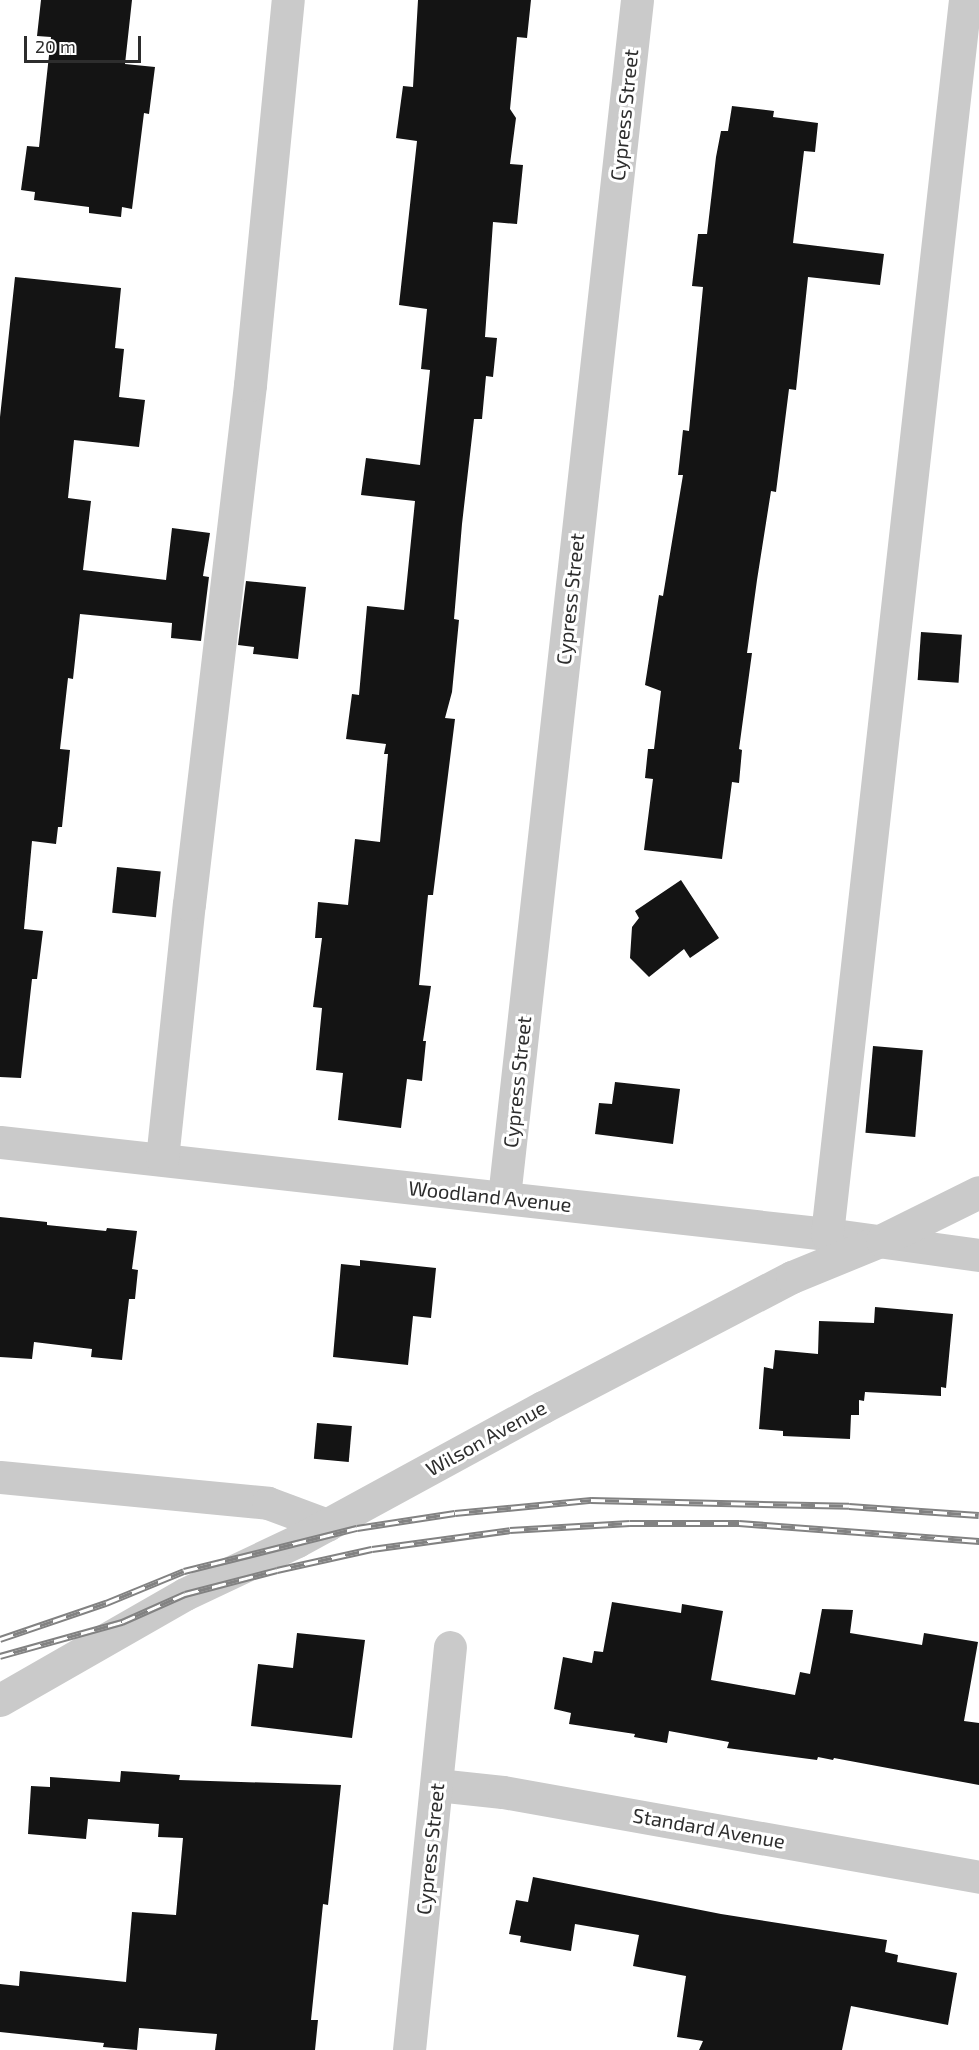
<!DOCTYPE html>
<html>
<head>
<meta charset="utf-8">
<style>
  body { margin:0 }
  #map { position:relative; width:979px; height:2050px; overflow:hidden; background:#fff; font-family:"Exo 2",sans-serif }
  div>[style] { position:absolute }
  .building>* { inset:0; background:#141414; transform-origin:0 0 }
  .minor>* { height:33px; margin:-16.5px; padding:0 16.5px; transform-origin:16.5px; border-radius:16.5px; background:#cacaca }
  .rail>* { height:7px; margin-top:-3.5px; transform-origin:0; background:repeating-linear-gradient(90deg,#fff 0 14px,#828282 0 28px); box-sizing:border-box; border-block:2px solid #828282 }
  span { translate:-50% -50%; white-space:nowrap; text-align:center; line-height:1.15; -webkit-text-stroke:6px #fff; paint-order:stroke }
  .street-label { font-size:20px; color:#2d2d2d }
  .scale { position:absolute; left:24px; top:36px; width:117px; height:27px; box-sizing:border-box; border:3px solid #2d2d2d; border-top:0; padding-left:8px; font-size:18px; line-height:21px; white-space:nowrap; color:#2d2d2d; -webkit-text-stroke:4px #fff; paint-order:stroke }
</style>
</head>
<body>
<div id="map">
  <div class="building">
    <div style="clip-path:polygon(41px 0,132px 0,125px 64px,155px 67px,149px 114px,144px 113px,132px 209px,122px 207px,121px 217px,89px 213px,89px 207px,34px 200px,35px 192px,21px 190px,27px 146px,39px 147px,51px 37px,37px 36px)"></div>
    <div style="clip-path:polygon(418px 0,531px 0,527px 38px,517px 37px,510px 109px,516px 118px,510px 164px,523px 165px,517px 224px,493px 222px,485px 337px,497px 338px,493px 377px,486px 376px,482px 419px,474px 419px,462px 524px,454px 619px,459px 620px,452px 692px,445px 718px,455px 719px,433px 895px,428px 895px,419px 985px,431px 986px,423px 1041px,426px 1041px,422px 1081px,407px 1079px,401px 1128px,338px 1120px,343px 1073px,316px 1070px,322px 1008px,313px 1007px,322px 938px,315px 938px,318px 902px,348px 905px,355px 839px,380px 842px,388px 754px,384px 754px,386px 744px,346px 739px,352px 694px,359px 695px,367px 606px,404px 610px,415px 501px,361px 495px,366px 458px,420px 465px,430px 370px,421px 369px,427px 309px,399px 305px,417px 141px,396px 138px,403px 86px,413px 87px)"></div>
    <div style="clip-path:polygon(732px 106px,774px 111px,773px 117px,818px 123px,815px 152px,804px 151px,793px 243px,884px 254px,880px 285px,808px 277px,796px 390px,789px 389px,776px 492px,771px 491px,757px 580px,747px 653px,752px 653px,739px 749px,742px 750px,739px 783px,732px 782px,722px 859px,644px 850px,653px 779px,645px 778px,648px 749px,654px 749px,661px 691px,645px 685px,659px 595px,663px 596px,683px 475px,678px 475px,683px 430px,689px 431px,703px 287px,692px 286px,698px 234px,707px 234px,716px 157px,721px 131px,728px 131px)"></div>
    <div style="clip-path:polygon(15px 277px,121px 288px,115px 348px,124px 349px,119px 397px,145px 400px,139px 447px,74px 440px,68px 498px,91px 501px,83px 570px,166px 580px,172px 528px,210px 533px,203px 576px,209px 577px,201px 641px,171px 638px,172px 623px,80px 614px,73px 679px,68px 678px,60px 749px,70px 750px,62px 827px,58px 827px,56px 844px,32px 841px,24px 929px,43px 931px,37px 979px,32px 979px,21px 1078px,0 1077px,0 417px)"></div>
    <div style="clip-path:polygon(246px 581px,306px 587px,298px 659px,253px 654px,254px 647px,238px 645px)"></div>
    <div style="left:921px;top:632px;width:41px;height:48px;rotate:4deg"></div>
    <div style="left:117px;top:867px;width:44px;height:46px;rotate:6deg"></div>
    <div style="clip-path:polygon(681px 880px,719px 938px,690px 958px,684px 949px,649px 977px,630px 958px,632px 927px,639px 918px,635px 911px)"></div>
    <div style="left:873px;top:1046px;width:50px;height:87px;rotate:5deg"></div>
    <div style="clip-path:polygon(615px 1082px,680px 1089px,673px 1144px,595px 1134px,599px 1103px,612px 1104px)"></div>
    <div style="clip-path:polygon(0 1217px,47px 1222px,47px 1225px,106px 1231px,107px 1228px,137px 1231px,132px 1269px,138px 1270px,135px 1299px,129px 1299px,122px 1360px,91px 1357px,92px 1349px,34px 1342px,32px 1359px,0 1357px)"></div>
    <div style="clip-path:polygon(360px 1260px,436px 1268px,431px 1318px,413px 1316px,408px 1365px,333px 1357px,341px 1264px,360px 1266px)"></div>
    <div style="clip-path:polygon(875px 1307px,953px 1314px,946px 1388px,941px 1387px,941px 1396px,865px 1392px,864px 1401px,859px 1400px,859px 1415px,851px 1415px,850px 1439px,783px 1436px,783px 1431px,759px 1429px,764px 1367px,773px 1369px,775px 1350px,818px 1354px,819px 1321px,874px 1323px)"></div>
    <div style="left:317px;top:1423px;width:35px;height:36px;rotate:5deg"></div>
    <div style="clip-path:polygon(612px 1602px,681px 1613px,682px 1604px,723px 1611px,711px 1680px,795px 1695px,800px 1672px,810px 1674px,822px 1609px,853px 1610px,850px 1633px,922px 1645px,924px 1633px,978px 1642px,964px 1721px,979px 1723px,979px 1785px,834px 1758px,833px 1760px,818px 1757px,817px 1760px,727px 1748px,729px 1742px,669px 1731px,667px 1743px,634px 1737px,635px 1734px,569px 1724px,571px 1713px,554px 1709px,563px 1657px,592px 1663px,594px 1651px,603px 1652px)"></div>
    <div style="clip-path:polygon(297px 1633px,365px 1640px,352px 1738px,251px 1726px,258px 1664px,293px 1668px)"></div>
    <div style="clip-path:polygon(121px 1771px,180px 1775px,179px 1780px,341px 1785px,328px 1905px,323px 1904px,311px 2020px,318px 2020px,315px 2050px,215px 2050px,217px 2034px,139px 2028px,137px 2050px,103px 2047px,104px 2043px,0 2032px,0 1984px,19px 1986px,20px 1971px,126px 1982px,132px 1912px,176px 1915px,183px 1838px,158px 1837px,159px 1824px,88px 1819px,86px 1839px,28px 1834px,31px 1786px,50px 1787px,50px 1777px,120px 1782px)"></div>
    <div style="clip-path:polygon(533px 1877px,721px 1914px,887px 1940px,885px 1952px,898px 1955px,897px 1962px,957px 1973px,948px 2025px,851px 2006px,842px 2050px,699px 2050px,703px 2041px,677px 2037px,686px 1976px,633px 1966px,639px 1935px,575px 1924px,571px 1951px,520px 1942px,521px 1936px,509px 1934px,516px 1900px,528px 1902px)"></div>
  </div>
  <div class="minor">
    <div style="left:0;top:1142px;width:832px;rotate:6.35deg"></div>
    <div style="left:827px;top:1234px;width:153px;rotate:7.9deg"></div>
    <div style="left:162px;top:1159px;width:256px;rotate:-84deg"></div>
    <div style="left:189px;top:904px;width:523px;rotate:-83.3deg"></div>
    <div style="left:250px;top:385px;width:387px;rotate:-84.4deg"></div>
    <div style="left:504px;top:1197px;width:1204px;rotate:-83.66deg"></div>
    <div style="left:827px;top:1234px;width:1242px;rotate:-83.62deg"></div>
    <div style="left:0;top:1477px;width:269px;rotate:5.5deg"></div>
    <div style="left:268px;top:1503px;width:63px;rotate:20.4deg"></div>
    <div style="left:0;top:1700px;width:213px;rotate:-29.8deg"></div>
    <div style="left:185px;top:1594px;width:124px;rotate:-25.3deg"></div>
    <div style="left:297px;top:1541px;width:280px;rotate:-28.6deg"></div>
    <div style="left:543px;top:1407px;width:281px;rotate:-27.6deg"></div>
    <div style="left:792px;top:1277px;width:97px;rotate:-22.3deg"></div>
    <div style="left:882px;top:1240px;width:108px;rotate:-26.3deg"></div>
    <div style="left:437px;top:1785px;width:66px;rotate:6.1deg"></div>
    <div style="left:503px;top:1792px;width:484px;rotate:10.1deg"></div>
    <div style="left:409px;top:2050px;width:405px;rotate:-84.2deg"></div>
  </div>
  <div class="rail">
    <div style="left:0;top:1639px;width:112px;rotate:-18.8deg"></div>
    <div style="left:106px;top:1603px;width:84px;rotate:-22.3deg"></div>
    <div style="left:184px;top:1571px;width:178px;rotate:-14deg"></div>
    <div style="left:357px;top:1528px;width:99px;rotate:-8.7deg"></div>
    <div style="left:455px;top:1513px;width:137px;rotate:-5.5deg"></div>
    <div style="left:591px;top:1500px;width:258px;rotate:1.3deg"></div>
    <div style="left:849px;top:1506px;width:130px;rotate:4deg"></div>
    <div style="left:0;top:1656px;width:127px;rotate:-15.6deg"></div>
    <div style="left:122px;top:1622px;width:69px;rotate:-24deg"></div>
    <div style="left:185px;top:1594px;width:95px;rotate:-14.6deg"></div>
    <div style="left:277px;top:1570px;width:97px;rotate:-12.5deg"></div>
    <div style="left:372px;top:1549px;width:139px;rotate:-7.8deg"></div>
    <div style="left:510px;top:1530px;width:120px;rotate:-3.3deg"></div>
    <div style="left:630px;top:1523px;width:109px"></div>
    <div style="left:739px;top:1523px;width:241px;rotate:4.3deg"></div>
  </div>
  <div class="street-label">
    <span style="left:624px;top:115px;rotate:-84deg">Cypress Street</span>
    <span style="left:570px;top:599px;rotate:-84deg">Cypress Street</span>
    <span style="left:517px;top:1082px;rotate:-84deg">Cypress Street</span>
    <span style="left:490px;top:1196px;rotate:6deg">Woodland Avenue</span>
    <span style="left:486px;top:1438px;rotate:-29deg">Wilson Avenue</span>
    <span style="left:709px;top:1828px;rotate:10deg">Standard Avenue</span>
    <span style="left:430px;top:1849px;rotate:-84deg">Cypress Street</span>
  </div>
  <div class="scale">20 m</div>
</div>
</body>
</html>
